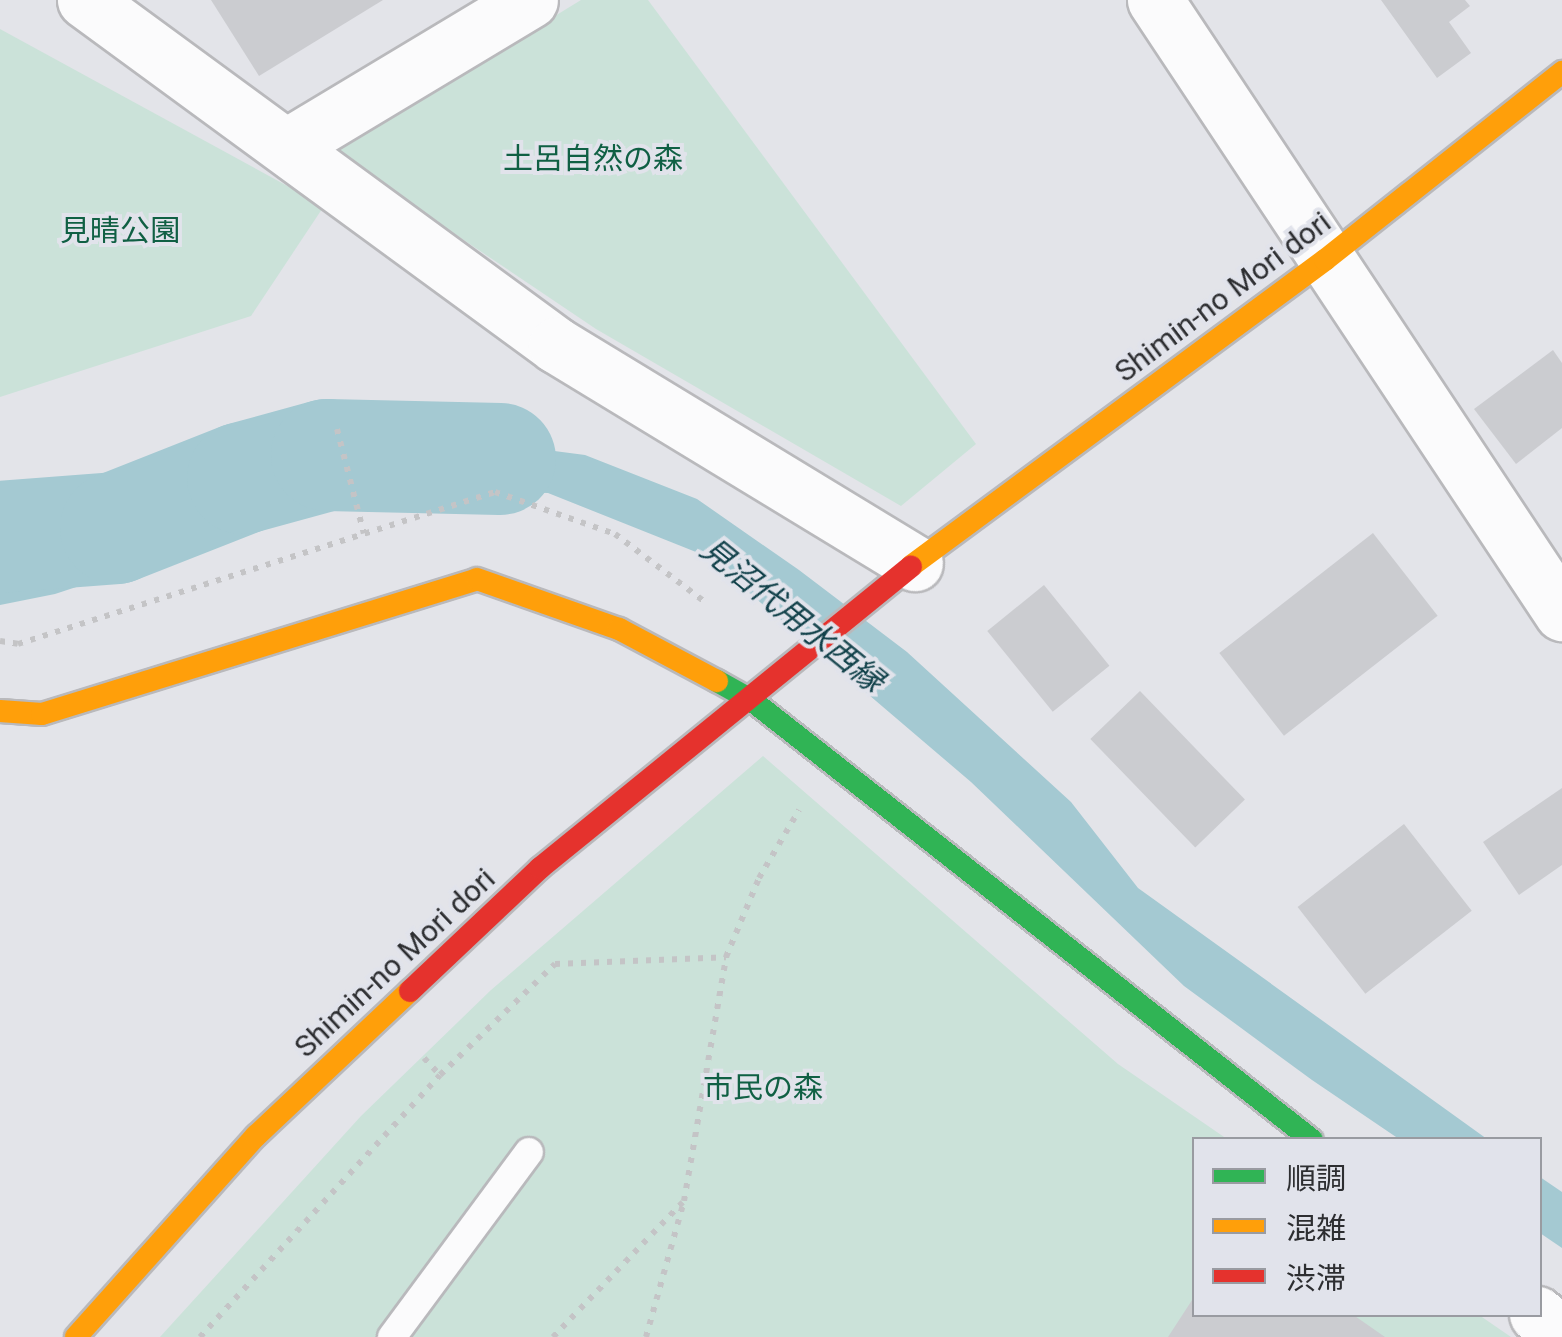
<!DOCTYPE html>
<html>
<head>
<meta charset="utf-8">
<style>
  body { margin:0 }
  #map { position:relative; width:1562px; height:1337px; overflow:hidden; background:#e3e4e9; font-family:Roboto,"Noto Sans JP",sans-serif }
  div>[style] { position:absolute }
  .green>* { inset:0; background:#cbe2d9 }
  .water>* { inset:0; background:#a4c9d2 }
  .river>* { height:112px; margin:-56px; padding:0 56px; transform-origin:56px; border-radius:56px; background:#a4c9d2 }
  .building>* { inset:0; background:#cbccd0; transform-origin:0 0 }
  .path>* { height:6px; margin-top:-3px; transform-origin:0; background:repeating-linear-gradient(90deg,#c4c4c6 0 5px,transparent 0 13px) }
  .roads { filter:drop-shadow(2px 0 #b9b9bc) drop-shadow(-2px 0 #b9b9bc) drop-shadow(0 2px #b9b9bc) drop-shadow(0 -2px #b9b9bc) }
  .lane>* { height:28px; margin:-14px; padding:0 14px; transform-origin:14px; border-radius:14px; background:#fbfbfc }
  .street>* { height:55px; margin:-27.5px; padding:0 27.5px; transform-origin:27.5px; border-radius:27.5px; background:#fbfbfc }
  .fast>* { height:22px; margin:-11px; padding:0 11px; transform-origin:11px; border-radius:11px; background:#30b455 }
  .slow>* { height:22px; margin:-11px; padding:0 11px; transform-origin:11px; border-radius:11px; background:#ff9f0a }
  .jam>* { height:22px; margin:-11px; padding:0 11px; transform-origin:11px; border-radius:11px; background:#e5322d }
  span { translate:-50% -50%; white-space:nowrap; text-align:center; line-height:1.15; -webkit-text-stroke:8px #e1e3eb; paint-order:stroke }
  .park-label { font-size:30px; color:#106044 }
  .street-label { font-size:30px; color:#2d2e31 }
  .water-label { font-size:32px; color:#11414a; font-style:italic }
  .legend { position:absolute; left:1192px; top:1137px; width:350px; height:180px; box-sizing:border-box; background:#e1e3eb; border:2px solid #999ba1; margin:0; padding:12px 18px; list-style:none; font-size:30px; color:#2d2e31 }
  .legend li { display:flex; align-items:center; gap:20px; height:50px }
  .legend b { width:50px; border:2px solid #999ba1 }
</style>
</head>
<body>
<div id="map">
  <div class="green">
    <div style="clip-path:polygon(581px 0,648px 0,976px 444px,901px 506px,596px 329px,333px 152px)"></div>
    <div style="clip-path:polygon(0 29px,324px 206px,251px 316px,0 397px)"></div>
    <div style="clip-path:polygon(763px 756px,1118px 1064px,1227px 1139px,1194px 1140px,1194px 1314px,1479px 1315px,1511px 1337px,160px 1337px,361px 1116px,491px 990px)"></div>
  </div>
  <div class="water">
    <div style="clip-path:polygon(516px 446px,585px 455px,697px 499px,799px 570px,907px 652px,1071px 802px,1138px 888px,1487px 1139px,1399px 1139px,1312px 1080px,1184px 986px,971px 782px,706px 556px,548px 493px,376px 488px,55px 594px,0 605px,0 544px,113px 518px,255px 466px,402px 448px)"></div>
    <div style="clip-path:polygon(1540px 1177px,1562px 1192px,1562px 1248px,1540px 1233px)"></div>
  </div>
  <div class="river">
    <div style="left:0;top:537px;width:116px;rotate:-4.4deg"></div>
    <div style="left:116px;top:528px;width:136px;rotate:-21.5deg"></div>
    <div style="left:243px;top:478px;width:87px;rotate:-15.3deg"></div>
    <div style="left:327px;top:455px;width:173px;rotate:1.3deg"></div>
  </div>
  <div class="building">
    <div style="clip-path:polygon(211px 0,383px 0,259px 76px)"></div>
    <div style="clip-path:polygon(1381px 0,1465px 0,1470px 6px,1449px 22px,1471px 53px,1437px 78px)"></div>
    <div style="clip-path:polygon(1553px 350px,1562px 363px,1562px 428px,1516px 464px,1474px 409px)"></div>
    <div style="left:1373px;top:533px;width:105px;height:195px;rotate:52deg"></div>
    <div style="left:1044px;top:585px;width:104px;height:73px;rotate:51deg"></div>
    <div style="left:1140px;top:691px;width:151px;height:69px;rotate:46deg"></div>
    <div style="clip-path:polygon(1562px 788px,1562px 865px,1519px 895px,1483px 842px)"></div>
    <div style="left:1404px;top:824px;width:110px;height:135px;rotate:52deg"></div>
    <div style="clip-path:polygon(1194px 1297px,1194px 1314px,1352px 1314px,1385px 1337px,1168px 1337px)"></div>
  </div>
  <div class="path">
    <div style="left:337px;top:429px;width:108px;rotate:75.6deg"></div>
    <div style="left:0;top:641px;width:18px;rotate:9deg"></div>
    <div style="left:18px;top:644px;width:501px;rotate:-17.67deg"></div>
    <div style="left:495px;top:492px;width:127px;rotate:19.3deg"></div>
    <div style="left:615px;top:534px;width:113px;rotate:37.1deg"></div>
    <div style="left:424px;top:1058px;width:23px;rotate:47deg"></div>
    <div style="left:200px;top:1337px;width:355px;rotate:-47.5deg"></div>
    <div style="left:440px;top:1075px;width:160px;rotate:-44deg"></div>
    <div style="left:555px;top:964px;width:171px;rotate:-2.3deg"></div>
    <div style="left:553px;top:1337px;width:187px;rotate:-46.1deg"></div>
    <div style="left:646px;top:1337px;width:141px;rotate:-74.4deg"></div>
    <div style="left:684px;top:1201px;width:248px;rotate:-80.2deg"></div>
    <div style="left:726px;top:957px;width:86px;rotate:-67.3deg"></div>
    <div style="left:759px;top:878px;width:79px;rotate:-59.5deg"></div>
  </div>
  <div class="roads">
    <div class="lane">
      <div style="left:392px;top:1337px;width:230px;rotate:-53.5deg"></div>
    </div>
    <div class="street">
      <div style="left:85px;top:0;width:584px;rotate:36.22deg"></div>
      <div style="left:556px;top:345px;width:420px;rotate:31.3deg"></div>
      <div style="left:1155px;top:0;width:736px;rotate:56.42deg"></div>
      <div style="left:289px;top:145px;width:281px;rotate:-31deg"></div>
      <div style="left:1537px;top:1314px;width:32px;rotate:39deg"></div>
    </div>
    <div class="fast">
      <div style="left:717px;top:681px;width:38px;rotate:29deg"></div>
      <div style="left:750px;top:699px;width:714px;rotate:38.12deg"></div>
    </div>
    <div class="slow">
      <div style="left:911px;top:566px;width:515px;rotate:-36.47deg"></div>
      <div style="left:1325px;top:260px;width:303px;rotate:-38.4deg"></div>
      <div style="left:0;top:711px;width:42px;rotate:4.1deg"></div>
      <div style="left:42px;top:714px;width:455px;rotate:-17.2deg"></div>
      <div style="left:477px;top:579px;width:151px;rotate:19.4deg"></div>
      <div style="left:619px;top:629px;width:111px;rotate:28deg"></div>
      <div style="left:76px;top:1337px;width:270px;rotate:-48.2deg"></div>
      <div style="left:256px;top:1136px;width:212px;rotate:-43.3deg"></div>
    </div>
    <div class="jam">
      <div style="left:410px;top:991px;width:179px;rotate:-43.4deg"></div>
      <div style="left:540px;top:868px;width:478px;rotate:-39.1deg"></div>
    </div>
  </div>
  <div class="park-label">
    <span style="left:593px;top:159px">土呂自然の森</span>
    <span style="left:120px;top:231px">見晴公園</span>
    <span style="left:763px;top:1088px">市民の森</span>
  </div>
  <div class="street-label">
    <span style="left:1223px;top:297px;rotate:-37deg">Shimin-no Mori dori</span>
    <span style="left:395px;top:963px;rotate:-43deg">Shimin-no Mori dori</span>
  </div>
  <div class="water-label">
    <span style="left:792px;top:615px;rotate:39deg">見沼代用水西縁</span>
  </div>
  <ul class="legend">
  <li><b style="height:12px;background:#30b455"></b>順調</li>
  <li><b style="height:12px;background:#ff9f0a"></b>混雑</li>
  <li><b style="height:12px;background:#e5322d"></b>渋滞</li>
  </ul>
</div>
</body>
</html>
